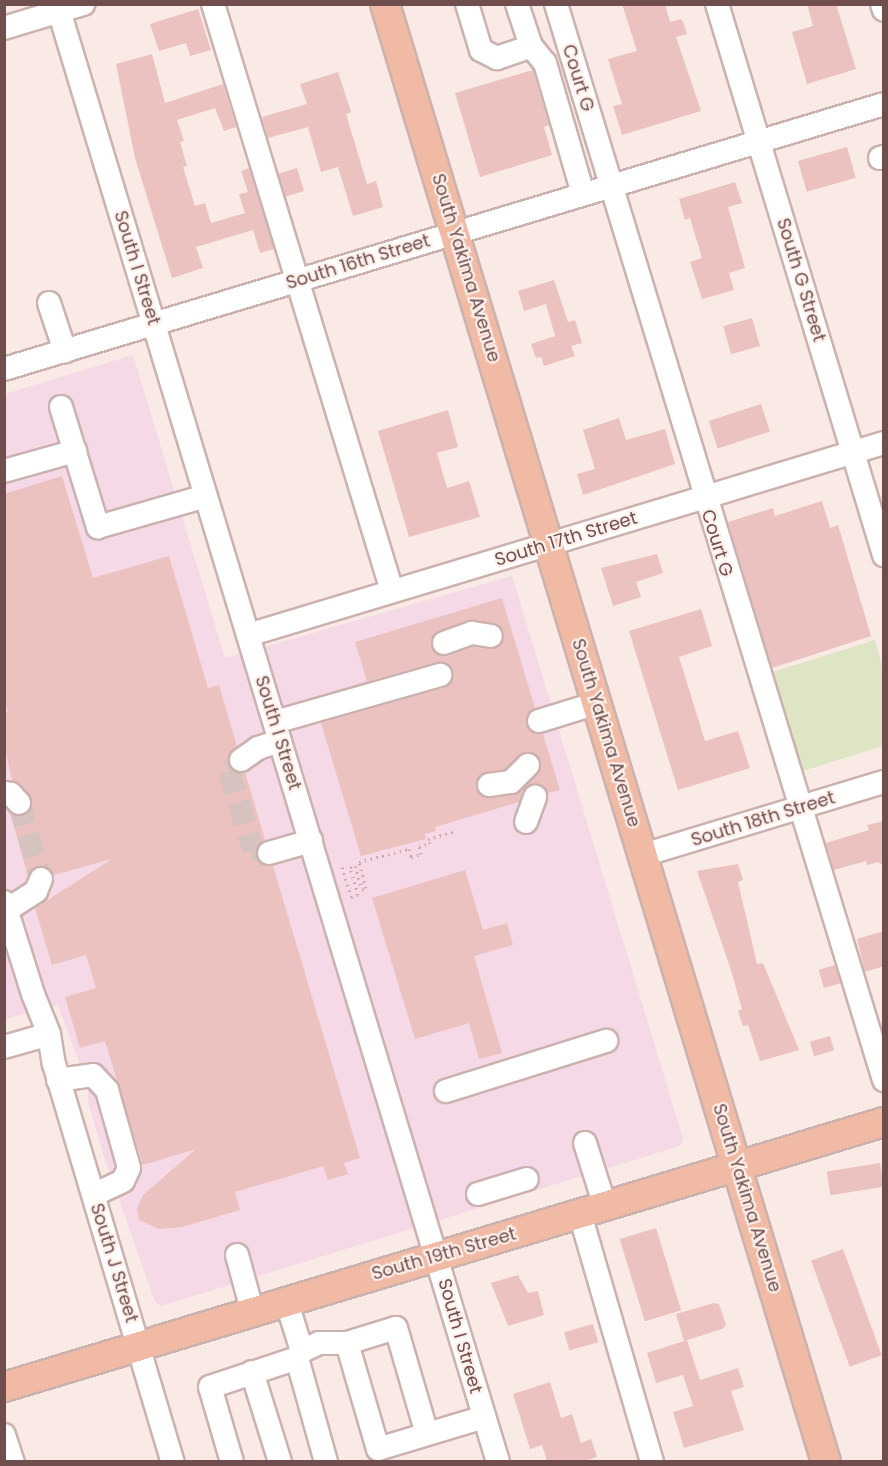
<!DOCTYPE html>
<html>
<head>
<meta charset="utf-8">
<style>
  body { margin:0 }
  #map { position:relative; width:888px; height:1466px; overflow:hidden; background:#f9eae5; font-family:Poppins,sans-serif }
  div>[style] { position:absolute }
  .medical>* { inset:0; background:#f6d9e6 }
  .green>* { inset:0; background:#dde5c5 }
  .building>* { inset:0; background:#ebc2bf; transform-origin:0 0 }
  .minor-tunnel>* { height:22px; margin-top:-11px; transform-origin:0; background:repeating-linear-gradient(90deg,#d6c3bf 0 22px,transparent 0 33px) }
  .path>* { height:3px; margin-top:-1.5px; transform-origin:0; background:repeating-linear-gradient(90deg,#d0a5a3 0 1.5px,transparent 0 6px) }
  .roads { filter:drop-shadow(2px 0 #ccb2af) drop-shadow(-2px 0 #ccb2af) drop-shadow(0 2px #ccb2af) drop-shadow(0 -2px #ccb2af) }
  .minor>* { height:22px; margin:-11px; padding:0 11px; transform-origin:11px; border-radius:11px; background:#fff }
  .major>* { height:28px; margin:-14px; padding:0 14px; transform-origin:14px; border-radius:14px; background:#f1baa4 }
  span { translate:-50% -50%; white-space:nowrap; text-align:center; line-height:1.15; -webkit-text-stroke:4.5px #fdefea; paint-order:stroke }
  .street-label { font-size:18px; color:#6f4e4d }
  .frame { position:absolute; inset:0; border:6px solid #6f4e4d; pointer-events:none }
</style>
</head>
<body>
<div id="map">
  <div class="medical">
    <div style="clip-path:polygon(133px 355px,225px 658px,512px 576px,683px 1138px,680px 1146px,161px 1306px,155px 1302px,104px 1157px,88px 1101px,88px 1087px,58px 1005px,5px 1019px,5px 394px)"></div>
  </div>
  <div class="green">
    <div style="clip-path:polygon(875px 640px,883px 670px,883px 746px,796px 773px,766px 674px)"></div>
  </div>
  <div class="building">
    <div style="clip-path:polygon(622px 4px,665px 4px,670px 22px,682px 19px,687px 34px,676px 37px,701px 111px,622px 135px,613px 106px,622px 104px,608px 59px,637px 51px)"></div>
    <div style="clip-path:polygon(807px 4px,836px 4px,856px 69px,807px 84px,792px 32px,813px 26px)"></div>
    <div style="clip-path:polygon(198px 9px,211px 50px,190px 56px,186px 43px,159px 51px,150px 24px)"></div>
    <div style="clip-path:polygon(152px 54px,165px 103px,223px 84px,236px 127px,224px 131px,215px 108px,177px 120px,184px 141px,180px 142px,187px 166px,183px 167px,195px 206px,205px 203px,211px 223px,245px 213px,239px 194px,248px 192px,241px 171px,249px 168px,274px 249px,260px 253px,253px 230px,196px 247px,203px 268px,172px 278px,135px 158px,116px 64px)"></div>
    <div style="clip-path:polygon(533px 70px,549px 125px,544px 127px,552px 155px,480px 177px,455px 93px)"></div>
    <div style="clip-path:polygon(338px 72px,351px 112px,346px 114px,367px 184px,376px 181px,383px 207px,353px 216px,338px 167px,321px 172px,308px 127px,268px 138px,262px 117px,307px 104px,300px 84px)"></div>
    <div style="left:847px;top:147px;width:32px;height:51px;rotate:74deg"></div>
    <div style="left:297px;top:168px;width:24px;height:19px;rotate:73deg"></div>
    <div style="clip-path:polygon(735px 182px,742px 203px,728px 207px,745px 268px,729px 273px,734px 290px,702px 299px,690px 262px,702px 258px,690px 218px,685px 220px,679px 199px)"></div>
    <div style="clip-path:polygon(554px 280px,568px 322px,575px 320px,582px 343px,571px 346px,575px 356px,544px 366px,541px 357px,536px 358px,531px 344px,555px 336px,546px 304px,524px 311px,518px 291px)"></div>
    <div style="left:752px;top:318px;width:29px;height:30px;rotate:74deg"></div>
    <div style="left:761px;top:404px;width:29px;height:55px;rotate:72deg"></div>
    <div style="clip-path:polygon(448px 410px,458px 447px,437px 453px,447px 488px,469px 481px,480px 517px,409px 537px,378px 431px)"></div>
    <div style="clip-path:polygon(619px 418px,626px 440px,665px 429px,675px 464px,583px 495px,577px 474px,595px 469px,583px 430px)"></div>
    <div style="clip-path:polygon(62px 476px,93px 578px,169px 556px,208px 688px,219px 685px,237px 746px,229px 754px,228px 762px,235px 772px,245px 772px,265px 840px,256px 849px,256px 857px,265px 866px,273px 866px,360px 1158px,344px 1163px,348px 1174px,328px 1180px,323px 1166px,235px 1192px,240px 1210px,182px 1227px,159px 1229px,139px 1220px,137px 1209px,143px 1195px,196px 1149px,143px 1165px,105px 1041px,80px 1048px,65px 997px,96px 988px,86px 955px,52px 965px,35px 908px,112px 859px,54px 875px,47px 867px,39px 866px,28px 876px,10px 813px,21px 816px,27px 813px,32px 801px,21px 785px,12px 781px,4px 744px,4px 712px,8px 711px,4px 698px,4px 494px)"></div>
    <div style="clip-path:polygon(822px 501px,830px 528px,838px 525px,871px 636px,772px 668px,728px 522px,773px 508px,775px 516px)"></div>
    <div style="clip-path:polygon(657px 554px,663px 573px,636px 582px,641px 597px,613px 606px,601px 568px)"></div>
    <div style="clip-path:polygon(evenodd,502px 598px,535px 708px,529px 712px,526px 724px,530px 731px,543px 734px,560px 790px,548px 793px,540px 785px,532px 784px,526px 787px,519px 802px,435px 827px,436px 831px,425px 834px,426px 839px,361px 856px,321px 723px,444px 688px,453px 679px,453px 671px,444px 662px,436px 662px,313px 697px,367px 681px,355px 642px,502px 598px,467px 620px,499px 625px,504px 632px,502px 644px,489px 649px,473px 647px,448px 656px,435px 653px,431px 641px,434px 634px,467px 620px,502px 598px,525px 752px,537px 755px,541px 768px,521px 792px,491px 798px,479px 794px,476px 786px,480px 775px,505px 769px,525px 752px)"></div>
    <div style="clip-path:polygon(701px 609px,712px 646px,679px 657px,705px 741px,738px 731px,750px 768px,678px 790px,629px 631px)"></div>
    <div style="clip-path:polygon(884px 821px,884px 866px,878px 862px,867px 865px,866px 861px,834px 870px,826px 843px,869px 830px,867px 825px)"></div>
    <div style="clip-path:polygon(738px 864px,743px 880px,738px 882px,757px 964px,763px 963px,799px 1050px,760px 1061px,748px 1025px,743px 1026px,738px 1011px,742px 1009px,731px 970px,697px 871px)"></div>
    <div style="clip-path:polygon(465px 870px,483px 930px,507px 923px,513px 945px,474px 956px,502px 1053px,479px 1059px,469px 1023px,415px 1039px,372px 898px)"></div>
    <div style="clip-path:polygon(884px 931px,884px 966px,865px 972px,857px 939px)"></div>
    <div style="left:835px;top:965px;width:19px;height:17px;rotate:74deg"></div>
    <div style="left:830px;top:1036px;width:15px;height:21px;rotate:74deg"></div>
    <div style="left:880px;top:1163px;width:24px;height:54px;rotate:81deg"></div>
    <div style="left:656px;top:1228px;width:86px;height:38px;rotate:73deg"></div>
    <div style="left:843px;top:1249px;width:113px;height:34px;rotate:70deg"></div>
    <div style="clip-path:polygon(518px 1275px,528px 1293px,538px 1291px,544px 1315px,508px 1326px,491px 1283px)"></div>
    <div style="clip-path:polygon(714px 1303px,719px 1304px,726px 1325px,722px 1329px,684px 1341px,676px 1314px)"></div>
    <div style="left:593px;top:1324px;width:19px;height:30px;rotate:74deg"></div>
    <div style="clip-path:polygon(687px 1340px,700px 1380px,738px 1368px,744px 1387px,731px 1391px,744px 1430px,684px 1448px,673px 1412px,693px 1406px,683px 1375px,656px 1383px,647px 1353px)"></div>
    <div style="clip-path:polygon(550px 1382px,561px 1418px,572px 1414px,581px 1443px,591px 1439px,597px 1457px,584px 1461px,547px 1461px,542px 1445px,530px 1449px,513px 1394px)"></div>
  </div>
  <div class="minor-tunnel">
    <div style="left:241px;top:760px;width:16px;rotate:137deg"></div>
    <div style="left:229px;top:771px;width:83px;rotate:73.1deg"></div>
    <div style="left:253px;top:850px;width:16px;rotate:11deg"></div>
    <div style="left:19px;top:803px;width:79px;rotate:73.9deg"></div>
  </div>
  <div class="path">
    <div style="left:342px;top:867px;width:31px;rotate:73deg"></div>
    <div style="left:351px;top:897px;width:7px;rotate:-16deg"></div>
    <div style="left:358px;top:895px;width:29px;rotate:-106deg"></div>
    <div style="left:350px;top:867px;width:5px;rotate:-11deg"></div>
    <div style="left:355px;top:866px;width:24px;rotate:73deg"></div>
    <div style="left:362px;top:889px;width:4px;rotate:-14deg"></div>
    <div style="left:366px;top:888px;width:27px;rotate:-105deg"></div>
    <div style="left:359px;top:862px;width:52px;rotate:-14.6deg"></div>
    <div style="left:409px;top:849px;width:8px;rotate:76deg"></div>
    <div style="left:411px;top:857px;width:10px;rotate:-17deg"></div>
    <div style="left:421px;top:854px;width:7px;rotate:-106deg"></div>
    <div style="left:419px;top:847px;width:12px;rotate:-20deg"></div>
    <div style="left:430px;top:843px;width:4px;rotate:-117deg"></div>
    <div style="left:428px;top:839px;width:29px;rotate:-16deg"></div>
  </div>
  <div class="roads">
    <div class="minor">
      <div style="left:57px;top:4px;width:1523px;rotate:73.17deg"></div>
      <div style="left:213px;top:4px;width:614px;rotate:73.04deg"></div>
      <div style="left:467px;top:4px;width:48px;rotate:73.1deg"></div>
      <div style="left:481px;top:50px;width:18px;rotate:27deg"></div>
      <div style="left:497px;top:58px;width:36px;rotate:-19deg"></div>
      <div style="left:517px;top:4px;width:44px;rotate:71.6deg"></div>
      <div style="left:531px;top:46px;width:22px;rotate:51deg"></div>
      <div style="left:545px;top:63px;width:136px;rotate:73.8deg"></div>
      <div style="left:556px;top:4px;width:1125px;rotate:73.05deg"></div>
      <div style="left:717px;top:4px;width:576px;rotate:73.14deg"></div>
      <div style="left:882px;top:4px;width:6px;rotate:72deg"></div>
      <div style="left:4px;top:28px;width:83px;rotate:-16.9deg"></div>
      <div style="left:880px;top:158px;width:4px;rotate:-14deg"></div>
      <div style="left:49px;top:303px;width:51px;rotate:71.6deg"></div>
      <div style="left:4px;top:369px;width:919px;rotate:-16.76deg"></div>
      <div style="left:61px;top:407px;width:126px;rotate:72.9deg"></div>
      <div style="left:98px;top:527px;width:112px;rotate:-16deg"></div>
      <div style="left:4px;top:471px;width:74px;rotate:-15.7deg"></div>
      <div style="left:248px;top:635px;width:664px;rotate:-16.8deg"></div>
      <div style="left:444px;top:643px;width:30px;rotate:-20deg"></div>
      <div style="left:472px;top:633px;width:19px;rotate:9deg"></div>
      <div style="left:539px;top:721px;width:61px;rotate:-17.2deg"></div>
      <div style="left:275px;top:722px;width:172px;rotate:-15.9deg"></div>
      <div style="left:241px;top:760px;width:21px;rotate:-35deg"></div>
      <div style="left:258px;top:748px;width:23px;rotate:-18deg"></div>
      <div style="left:489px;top:785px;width:22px;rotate:-8deg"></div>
      <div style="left:511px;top:782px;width:24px;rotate:-45deg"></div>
      <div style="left:4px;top:793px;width:7px;rotate:8deg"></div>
      <div style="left:11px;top:794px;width:12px;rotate:48deg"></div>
      <div style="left:526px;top:822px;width:27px;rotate:-70deg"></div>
      <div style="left:269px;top:853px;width:44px;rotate:-15.9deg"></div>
      <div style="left:643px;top:855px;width:252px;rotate:-16.9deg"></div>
      <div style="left:4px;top:902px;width:96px;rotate:72.5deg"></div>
      <div style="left:33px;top:994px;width:43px;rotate:68.2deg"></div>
      <div style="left:49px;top:1034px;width:30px;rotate:81deg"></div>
      <div style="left:54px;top:1064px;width:415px;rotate:73.4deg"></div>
      <div style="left:7px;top:910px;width:35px;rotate:-33deg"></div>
      <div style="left:36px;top:891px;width:13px;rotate:-67deg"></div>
      <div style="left:4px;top:1047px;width:37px;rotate:-16deg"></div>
      <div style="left:58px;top:1080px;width:35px;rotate:-8deg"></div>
      <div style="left:93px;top:1075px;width:21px;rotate:47deg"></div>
      <div style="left:107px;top:1090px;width:81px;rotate:74.2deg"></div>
      <div style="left:129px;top:1168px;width:14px;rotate:115deg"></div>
      <div style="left:123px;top:1181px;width:33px;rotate:155deg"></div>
      <div style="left:446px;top:1091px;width:168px;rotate:-17.4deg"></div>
      <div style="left:585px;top:1143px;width:66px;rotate:72.4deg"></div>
      <div style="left:478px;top:1194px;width:51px;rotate:-17deg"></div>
      <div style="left:580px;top:1214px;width:258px;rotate:73.8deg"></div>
      <div style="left:237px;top:1255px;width:57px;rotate:74.7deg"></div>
      <div style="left:286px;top:1300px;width:53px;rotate:72.6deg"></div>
      <div style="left:347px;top:1343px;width:110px;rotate:73.7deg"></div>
      <div style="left:378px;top:1449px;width:111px;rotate:-16.8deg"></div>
      <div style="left:297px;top:1358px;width:108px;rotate:74.4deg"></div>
      <div style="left:252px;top:1372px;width:94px;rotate:72.7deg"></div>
      <div style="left:4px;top:1435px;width:28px;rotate:72deg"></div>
      <div style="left:232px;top:1462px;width:78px;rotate:-106.3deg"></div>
      <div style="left:210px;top:1387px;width:92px;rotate:-18.4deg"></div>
      <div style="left:297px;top:1358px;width:9px;rotate:-54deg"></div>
      <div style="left:302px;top:1351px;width:19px;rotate:-25deg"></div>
      <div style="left:319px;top:1343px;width:28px"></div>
      <div style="left:347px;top:1343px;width:51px;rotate:-17deg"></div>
      <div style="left:396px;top:1328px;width:110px;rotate:73.7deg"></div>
    </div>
    <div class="major">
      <div style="left:385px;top:4px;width:1523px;rotate:73.17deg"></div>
      <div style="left:4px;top:1387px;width:919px;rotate:-16.76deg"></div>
    </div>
  </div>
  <div class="street-label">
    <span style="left:578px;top:78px;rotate:73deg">Court G</span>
    <span style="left:358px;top:262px;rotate:-17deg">South 16th Street</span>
    <span style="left:137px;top:268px;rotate:73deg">South I Street</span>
    <span style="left:466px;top:268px;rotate:73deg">South Yakima Avenue</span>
    <span style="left:801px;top:280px;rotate:73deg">South G Street</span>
    <span style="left:566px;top:539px;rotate:-17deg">South 17th Street</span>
    <span style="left:717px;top:543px;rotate:73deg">Court G</span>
    <span style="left:278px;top:733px;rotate:73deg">South I Street</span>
    <span style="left:606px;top:733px;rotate:73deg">South Yakima Avenue</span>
    <span style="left:763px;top:819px;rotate:-17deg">South 18th Street</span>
    <span style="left:747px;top:1198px;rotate:73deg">South Yakima Avenue</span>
    <span style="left:444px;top:1254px;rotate:-16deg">South 19th Street</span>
    <span style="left:114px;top:1263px;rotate:73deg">South J Street</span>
    <span style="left:460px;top:1336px;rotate:74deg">South I Street</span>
  </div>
  <div class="frame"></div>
</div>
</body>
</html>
